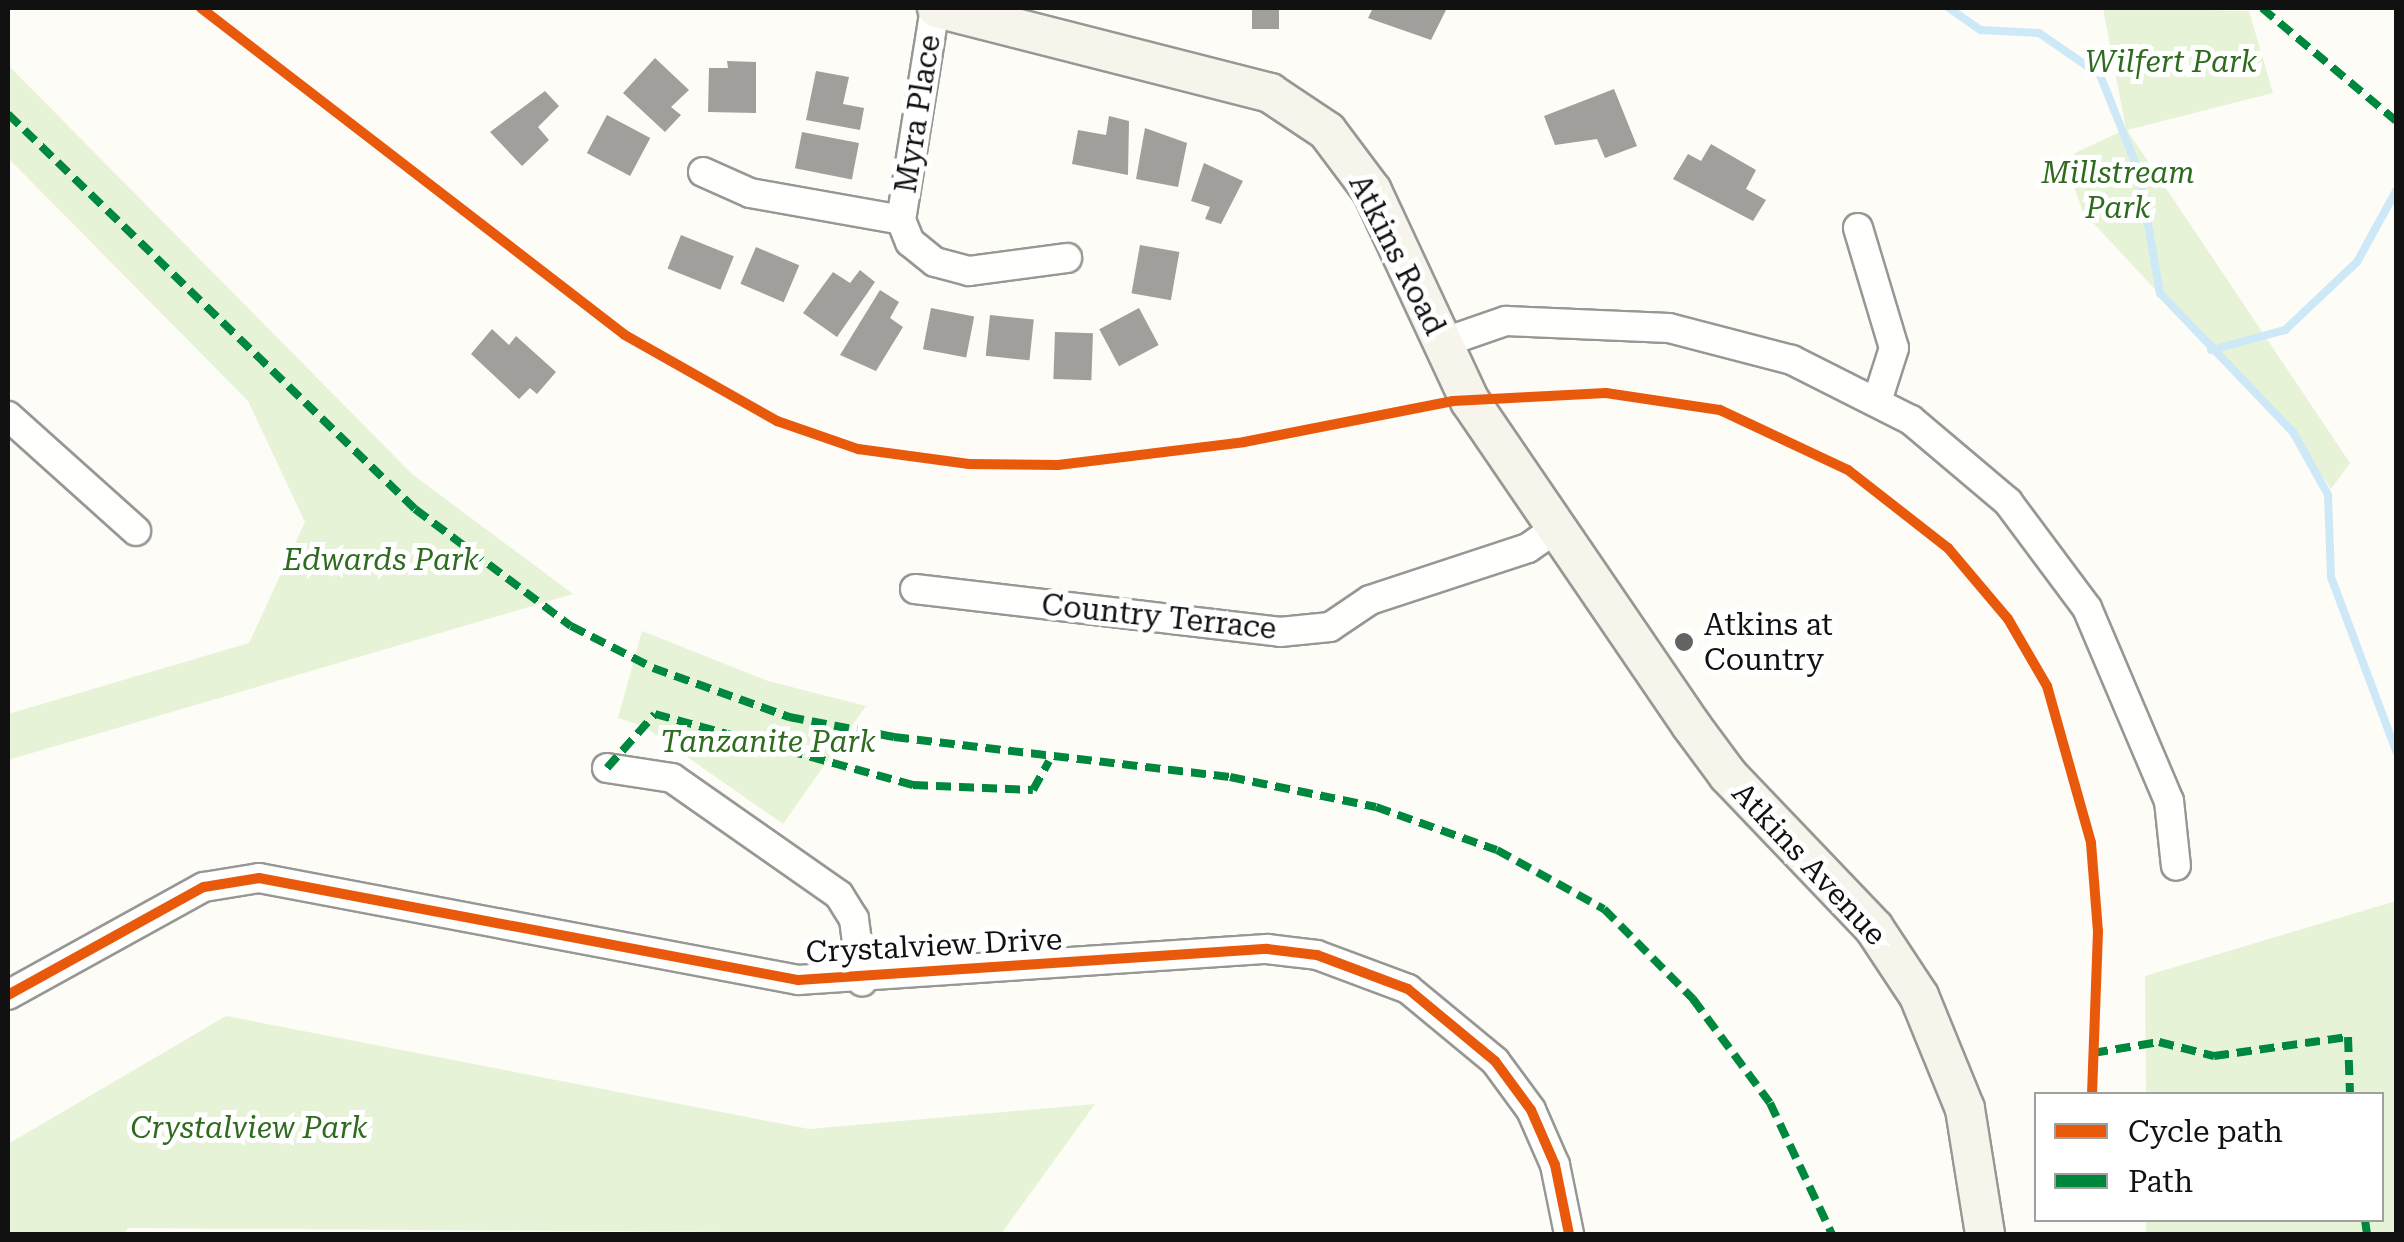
<!DOCTYPE html>
<html>
<head>
<meta charset="utf-8">
<style>
  body { margin:0 }
  #map { position:relative; width:2404px; height:1242px; overflow:hidden; background:#fdfcf7; font-family:"Roboto Serif",serif }
  div>[style] { position:absolute }
  .green>* { inset:0; background:#e7f3d7 }
  .stream>* { height:8px; margin:-4px; padding:0 4px; transform-origin:4px; border-radius:4px; background:#cde8f7 }
  .building>* { inset:0; background:#a19f9c; transform-origin:0 0 }
  .roads { filter:drop-shadow(2px 0 #979795) drop-shadow(-2px 0 #979795) drop-shadow(0 2px #979795) drop-shadow(0 -2px #979795) }
  .street>* { height:28px; margin:-14px; padding:0 14px; transform-origin:14px; border-radius:14px; background:#fffffe }
  .secondary>* { height:38px; margin:-19px; padding:0 19px; transform-origin:19px; border-radius:19px; background:#f6f4eb }
  .quiet>* { height:8px; margin-top:-4px; transform-origin:0; background:repeating-linear-gradient(90deg,#00873e 0 15px,transparent 0 23px) }
  .cycleway>* { height:10px; margin:-5px; padding:0 5px; transform-origin:5px; border-radius:5px; background:#e8590c }
  .dots>* { width:28px; height:28px; translate:-50% -50%; box-sizing:border-box; border:5px solid #fff; border-radius:50% }
  span { translate:-50% -50%; white-space:nowrap; text-align:center; line-height:1.15; -webkit-text-stroke:10px #fff; paint-order:stroke }
  .park-label { font-size:30px; color:#2f6b1f; font-style:italic }
  .street-label { font-size:30px; color:#111 }
  .poi-label { font-size:30px; color:#111 }
  .left { translate:0 -50%; text-align:left }
  .frame { position:absolute; inset:0; border:10px solid #111; pointer-events:none }
  .legend { position:absolute; left:2034px; top:1092px; width:350px; height:130px; box-sizing:border-box; background:#fff; border:2px solid #a0a0a0; margin:0; padding:12px 18px; list-style:none; font-size:30px; color:#111 }
  .legend li { display:flex; align-items:center; gap:20px; height:50px }
  .legend b { width:50px; border:2px solid #a0a0a0 }
</style>
</head>
<body>
<div id="map">
  <div class="green">
    <div style="clip-path:polygon(2103px 8px,2249px 11px,2273px 93px,2127px 130px,2350px 463px,2331px 489px,2303px 448px,2083px 212px,2069px 172px,2075px 153px,2126px 129px)"></div>
    <div style="clip-path:polygon(8px 65px,412px 474px,573px 594px,8px 760px,8px 714px,249px 643px,305px 522px,248px 401px,8px 158px)"></div>
    <div style="clip-path:polygon(642px 631px,768px 681px,866px 706px,783px 824px,643px 726px,618px 718px)"></div>
    <div style="clip-path:polygon(2396px 901px,2396px 1234px,2146px 1234px,2146px 1220px,2382px 1220px,2382px 1094px,2146px 1094px,2145px 976px)"></div>
    <div style="clip-path:polygon(226px 1016px,809px 1129px,1095px 1104px,1001px 1234px,128px 1228px,124px 1234px,8px 1234px,8px 1144px)"></div>
  </div>
  <div class="stream">
    <div style="left:1949px;top:8px;width:39px;rotate:35deg"></div>
    <div style="left:1981px;top:30px;width:58px;rotate:3deg"></div>
    <div style="left:2039px;top:33px;width:74px;rotate:34.5deg"></div>
    <div style="left:2100px;top:75px;width:105px;rotate:68.1deg"></div>
    <div style="left:2139px;top:172px;width:123px;rotate:80.2deg"></div>
    <div style="left:2160px;top:293px;width:192px;rotate:46.3deg"></div>
    <div style="left:2293px;top:432px;width:72px;rotate:60.9deg"></div>
    <div style="left:2328px;top:495px;width:82px;rotate:87.9deg"></div>
    <div style="left:2331px;top:577px;width:186px;rotate:69.5deg"></div>
    <div style="left:2211px;top:350px;width:77px;rotate:-15.1deg"></div>
    <div style="left:2285px;top:330px;width:99px;rotate:-43.4deg"></div>
    <div style="left:2357px;top:262px;width:81px;rotate:-61.2deg"></div>
  </div>
  <div class="building">
    <div style="left:1252px;top:8px;width:27px;height:21px"></div>
    <div style="clip-path:polygon(1373px 8px,1447px 8px,1431px 40px,1368px 18px)"></div>
    <div style="clip-path:polygon(655px 58px,689px 90px,671px 107px,681px 115px,665px 132px,623px 93px)"></div>
    <div style="clip-path:polygon(727px 61px,756px 62px,756px 113px,708px 112px,709px 68px,728px 68px)"></div>
    <div style="clip-path:polygon(816px 71px,849px 77px,843px 104px,864px 108px,860px 130px,806px 120px)"></div>
    <div style="clip-path:polygon(1614px 89px,1637px 146px,1605px 158px,1597px 139px,1555px 145px,1544px 116px)"></div>
    <div style="clip-path:polygon(545px 91px,559px 106px,538px 127px,549px 140px,522px 166px,490px 132px)"></div>
    <div style="left:607px;top:115px;width:49px;height:43px;rotate:28deg"></div>
    <div style="clip-path:polygon(1109px 116px,1129px 121px,1128px 175px,1072px 164px,1078px 130px,1106px 135px)"></div>
    <div style="clip-path:polygon(1145px 128px,1187px 143px,1178px 187px,1136px 179px)"></div>
    <div style="left:802px;top:132px;width:58px;height:37px;rotate:11deg"></div>
    <div style="clip-path:polygon(1711px 144px,1756px 170px,1746px 189px,1766px 200px,1753px 221px,1673px 179px,1688px 154px,1701px 161px)"></div>
    <div style="clip-path:polygon(1204px 163px,1243px 181px,1221px 224px,1205px 219px,1210px 207px,1191px 201px)"></div>
    <div style="left:681px;top:235px;width:57px;height:36px;rotate:22deg"></div>
    <div style="left:1140px;top:245px;width:40px;height:49px;rotate:10deg"></div>
    <div style="left:756px;top:247px;width:47px;height:40px;rotate:23deg"></div>
    <div style="clip-path:polygon(860px 270px,875px 282px,837px 337px,803px 313px,833px 272px,850px 283px)"></div>
    <div style="clip-path:polygon(880px 290px,899px 302px,890px 318px,903px 327px,876px 371px,840px 355px)"></div>
    <div style="left:931px;top:308px;width:44px;height:42px;rotate:11deg"></div>
    <div style="left:1139px;top:308px;width:42px;height:45px;rotate:62deg"></div>
    <div style="left:990px;top:315px;width:44px;height:41px;rotate:6deg"></div>
    <div style="clip-path:polygon(492px 329px,509px 345px,516px 336px,556px 372px,537px 394px,530px 388px,519px 399px,471px 354px)"></div>
    <div style="left:1055px;top:332px;width:38px;height:47px;rotate:2deg"></div>
  </div>
  <div class="roads">
    <div class="street">
      <div style="left:935px;top:8px;width:215px;rotate:99.1deg"></div>
      <div style="left:901px;top:220px;width:24px;rotate:68deg"></div>
      <div style="left:910px;top:242px;width:32px;rotate:39deg"></div>
      <div style="left:935px;top:262px;width:35px;rotate:15deg"></div>
      <div style="left:969px;top:271px;width:99px;rotate:-7.6deg"></div>
      <div style="left:703px;top:172px;width:51px;rotate:24.1deg"></div>
      <div style="left:750px;top:193px;width:153px;rotate:10.1deg"></div>
      <div style="left:1858px;top:228px;width:125px;rotate:73.3deg"></div>
      <div style="left:1894px;top:348px;width:52px;rotate:107.7deg"></div>
      <div style="left:1442px;top:343px;width:68px;rotate:-19deg"></div>
      <div style="left:1506px;top:321px;width:163px;rotate:2.5deg"></div>
      <div style="left:1669px;top:328px;width:127px;rotate:14.6deg"></div>
      <div style="left:1792px;top:360px;width:133px;rotate:26.8deg"></div>
      <div style="left:1911px;top:420px;width:127px;rotate:40.2deg"></div>
      <div style="left:2008px;top:502px;width:132px;rotate:53.3deg"></div>
      <div style="left:2087px;top:608px;width:210px;rotate:67deg"></div>
      <div style="left:2169px;top:801px;width:65px;rotate:83.9deg"></div>
      <div style="left:8px;top:416px;width:172px;rotate:41.9deg"></div>
      <div style="left:915px;top:589px;width:368px;rotate:6.7deg"></div>
      <div style="left:1280px;top:632px;width:50px;rotate:-5.7deg"></div>
      <div style="left:1330px;top:627px;width:48px;rotate:-34deg"></div>
      <div style="left:1370px;top:600px;width:166px;rotate:-18.2deg"></div>
      <div style="left:1528px;top:548px;width:38px;rotate:-35deg"></div>
      <div style="left:607px;top:768px;width:66px;rotate:8.7deg"></div>
      <div style="left:672px;top:778px;width:204px;rotate:35deg"></div>
      <div style="left:839px;top:895px;width:28px;rotate:58deg"></div>
      <div style="left:854px;top:919px;width:63px;rotate:82.6deg"></div>
      <div style="left:8px;top:995px;width:224px;rotate:-28.9deg"></div>
      <div style="left:204px;top:887px;width:56px;rotate:-9.3deg"></div>
      <div style="left:259px;top:878px;width:549px;rotate:10.72deg"></div>
      <div style="left:798px;top:980px;width:470px;rotate:-3.8deg"></div>
      <div style="left:1267px;top:949px;width:50px;rotate:6.8deg"></div>
      <div style="left:1317px;top:955px;width:97px;rotate:20.5deg"></div>
      <div style="left:1408px;top:989px;width:113px;rotate:39.6deg"></div>
      <div style="left:1495px;top:1061px;width:61px;rotate:53.7deg"></div>
      <div style="left:1531px;top:1110px;width:60px;rotate:66.4deg"></div>
      <div style="left:1555px;top:1165px;width:70px;rotate:78.5deg"></div>
    </div>
    <div class="secondary">
      <div style="left:937px;top:8px;width:344px;rotate:14.3deg"></div>
      <div style="left:1270px;top:93px;width:69px;rotate:33.7deg"></div>
      <div style="left:1327px;top:131px;width:75px;rotate:53.1deg"></div>
      <div style="left:1372px;top:191px;width:232px;rotate:65deg"></div>
      <div style="left:1470px;top:401px;width:392px;rotate:55.7deg"></div>
      <div style="left:1691px;top:725px;width:62px;rotate:53.5deg"></div>
      <div style="left:1728px;top:775px;width:211px;rotate:46.3deg"></div>
      <div style="left:1874px;top:928px;width:82px;rotate:56.5deg"></div>
      <div style="left:1919px;top:996px;width:122px;rotate:67.8deg"></div>
      <div style="left:1965px;top:1109px;width:127px;rotate:80.9deg"></div>
    </div>
  </div>
  <div class="quiet">
    <div style="left:2262px;top:8px;width:175px;rotate:40.1deg"></div>
    <div style="left:8px;top:114px;width:567px;rotate:44.14deg"></div>
    <div style="left:415px;top:509px;width:195px;rotate:36.9deg"></div>
    <div style="left:571px;top:626px;width:92px;rotate:27.1deg"></div>
    <div style="left:653px;top:668px;width:145px;rotate:19.8deg"></div>
    <div style="left:789px;top:717px;width:107px;rotate:10.8deg"></div>
    <div style="left:894px;top:737px;width:338px;rotate:6.8deg"></div>
    <div style="left:1230px;top:777px;width:149px;rotate:11.6deg"></div>
    <div style="left:1376px;top:807px;width:128px;rotate:19.6deg"></div>
    <div style="left:1497px;top:850px;width:122px;rotate:28.9deg"></div>
    <div style="left:1604px;top:909px;width:127px;rotate:45.3deg"></div>
    <div style="left:1693px;top:999px;width:129px;rotate:53.5deg"></div>
    <div style="left:1770px;top:1103px;width:145px;rotate:64.7deg"></div>
    <div style="left:607px;top:768px;width:72px;rotate:-48.4deg"></div>
    <div style="left:655px;top:714px;width:268px;rotate:15.4deg"></div>
    <div style="left:913px;top:785px;width:120px;rotate:2.4deg"></div>
    <div style="left:1033px;top:790px;width:33px;rotate:-61deg"></div>
    <div style="left:2093px;top:1053px;width:67px;rotate:-9.5deg"></div>
    <div style="left:2159px;top:1042px;width:57px;rotate:14.3deg"></div>
    <div style="left:2214px;top:1056px;width:135px;rotate:-8.1deg"></div>
    <div style="left:2348px;top:1037px;width:57px;rotate:88deg"></div>
    <div style="left:2365px;top:1220px;width:14px;rotate:82deg"></div>
  </div>
  <div class="cycleway">
    <div style="left:201px;top:8px;width:535px;rotate:37.64deg"></div>
    <div style="left:625px;top:335px;width:175px;rotate:29.5deg"></div>
    <div style="left:777px;top:421px;width:86px;rotate:19.1deg"></div>
    <div style="left:858px;top:449px;width:112px;rotate:7.7deg"></div>
    <div style="left:969px;top:464px;width:89px;rotate:0.6deg"></div>
    <div style="left:1058px;top:465px;width:187px;rotate:-7deg"></div>
    <div style="left:1244px;top:442px;width:213px;rotate:-11.1deg"></div>
    <div style="left:1453px;top:401px;width:153px;rotate:-3deg"></div>
    <div style="left:1606px;top:393px;width:115px;rotate:8.5deg"></div>
    <div style="left:1720px;top:410px;width:141px;rotate:25.1deg"></div>
    <div style="left:1848px;top:470px;width:127px;rotate:38deg"></div>
    <div style="left:1948px;top:548px;width:93px;rotate:49.8deg"></div>
    <div style="left:2008px;top:619px;width:78px;rotate:59.8deg"></div>
    <div style="left:2047px;top:686px;width:163px;rotate:74.3deg"></div>
    <div style="left:2091px;top:843px;width:88px;rotate:85.5deg"></div>
    <div style="left:2098px;top:931px;width:163px;rotate:92.1deg"></div>
    <div style="left:8px;top:995px;width:224px;rotate:-28.9deg"></div>
    <div style="left:204px;top:887px;width:56px;rotate:-9.3deg"></div>
    <div style="left:259px;top:878px;width:549px;rotate:10.72deg"></div>
    <div style="left:798px;top:980px;width:470px;rotate:-3.8deg"></div>
    <div style="left:1267px;top:949px;width:50px;rotate:6.8deg"></div>
    <div style="left:1317px;top:955px;width:97px;rotate:20.5deg"></div>
    <div style="left:1408px;top:989px;width:113px;rotate:39.6deg"></div>
    <div style="left:1495px;top:1061px;width:61px;rotate:53.7deg"></div>
    <div style="left:1531px;top:1110px;width:60px;rotate:66.4deg"></div>
    <div style="left:1555px;top:1165px;width:70px;rotate:78.5deg"></div>
  </div>
  <div class="dots">
    <div style="left:1684px;top:642px;background:#646362"></div>
  </div>
  <div class="park-label">
    <span style="left:2171px;top:62px">Wilfert Park</span>
    <span style="left:2118px;top:190px">Millstream<br>Park</span>
    <span style="left:381px;top:560px">Edwards Park</span>
    <span style="left:768px;top:742px">Tanzanite Park</span>
    <span style="left:249px;top:1128px">Crystalview Park</span>
  </div>
  <div class="street-label">
    <span style="left:918px;top:114px;rotate:-81deg">Myra Place</span>
    <span style="left:1397px;top:255px;rotate:63deg">Atkins Road</span>
    <span style="left:1159px;top:617px;rotate:6deg">Country Terrace</span>
    <span style="left:1809px;top:864px;rotate:47deg">Atkins Avenue</span>
    <span style="left:934px;top:946px;rotate:-3deg">Crystalview Drive</span>
  </div>
  <div class="poi-label">
    <span class="left" style="left:1704px;top:642px">Atkins at<br>Country</span>
  </div>
  <div class="frame"></div>
  <ul class="legend">
  <li><b style="height:12px;background:#e8590c"></b>Cycle path</li>
  <li><b style="height:12px;background:#00873e"></b>Path</li>
  </ul>
</div>
</body>
</html>
